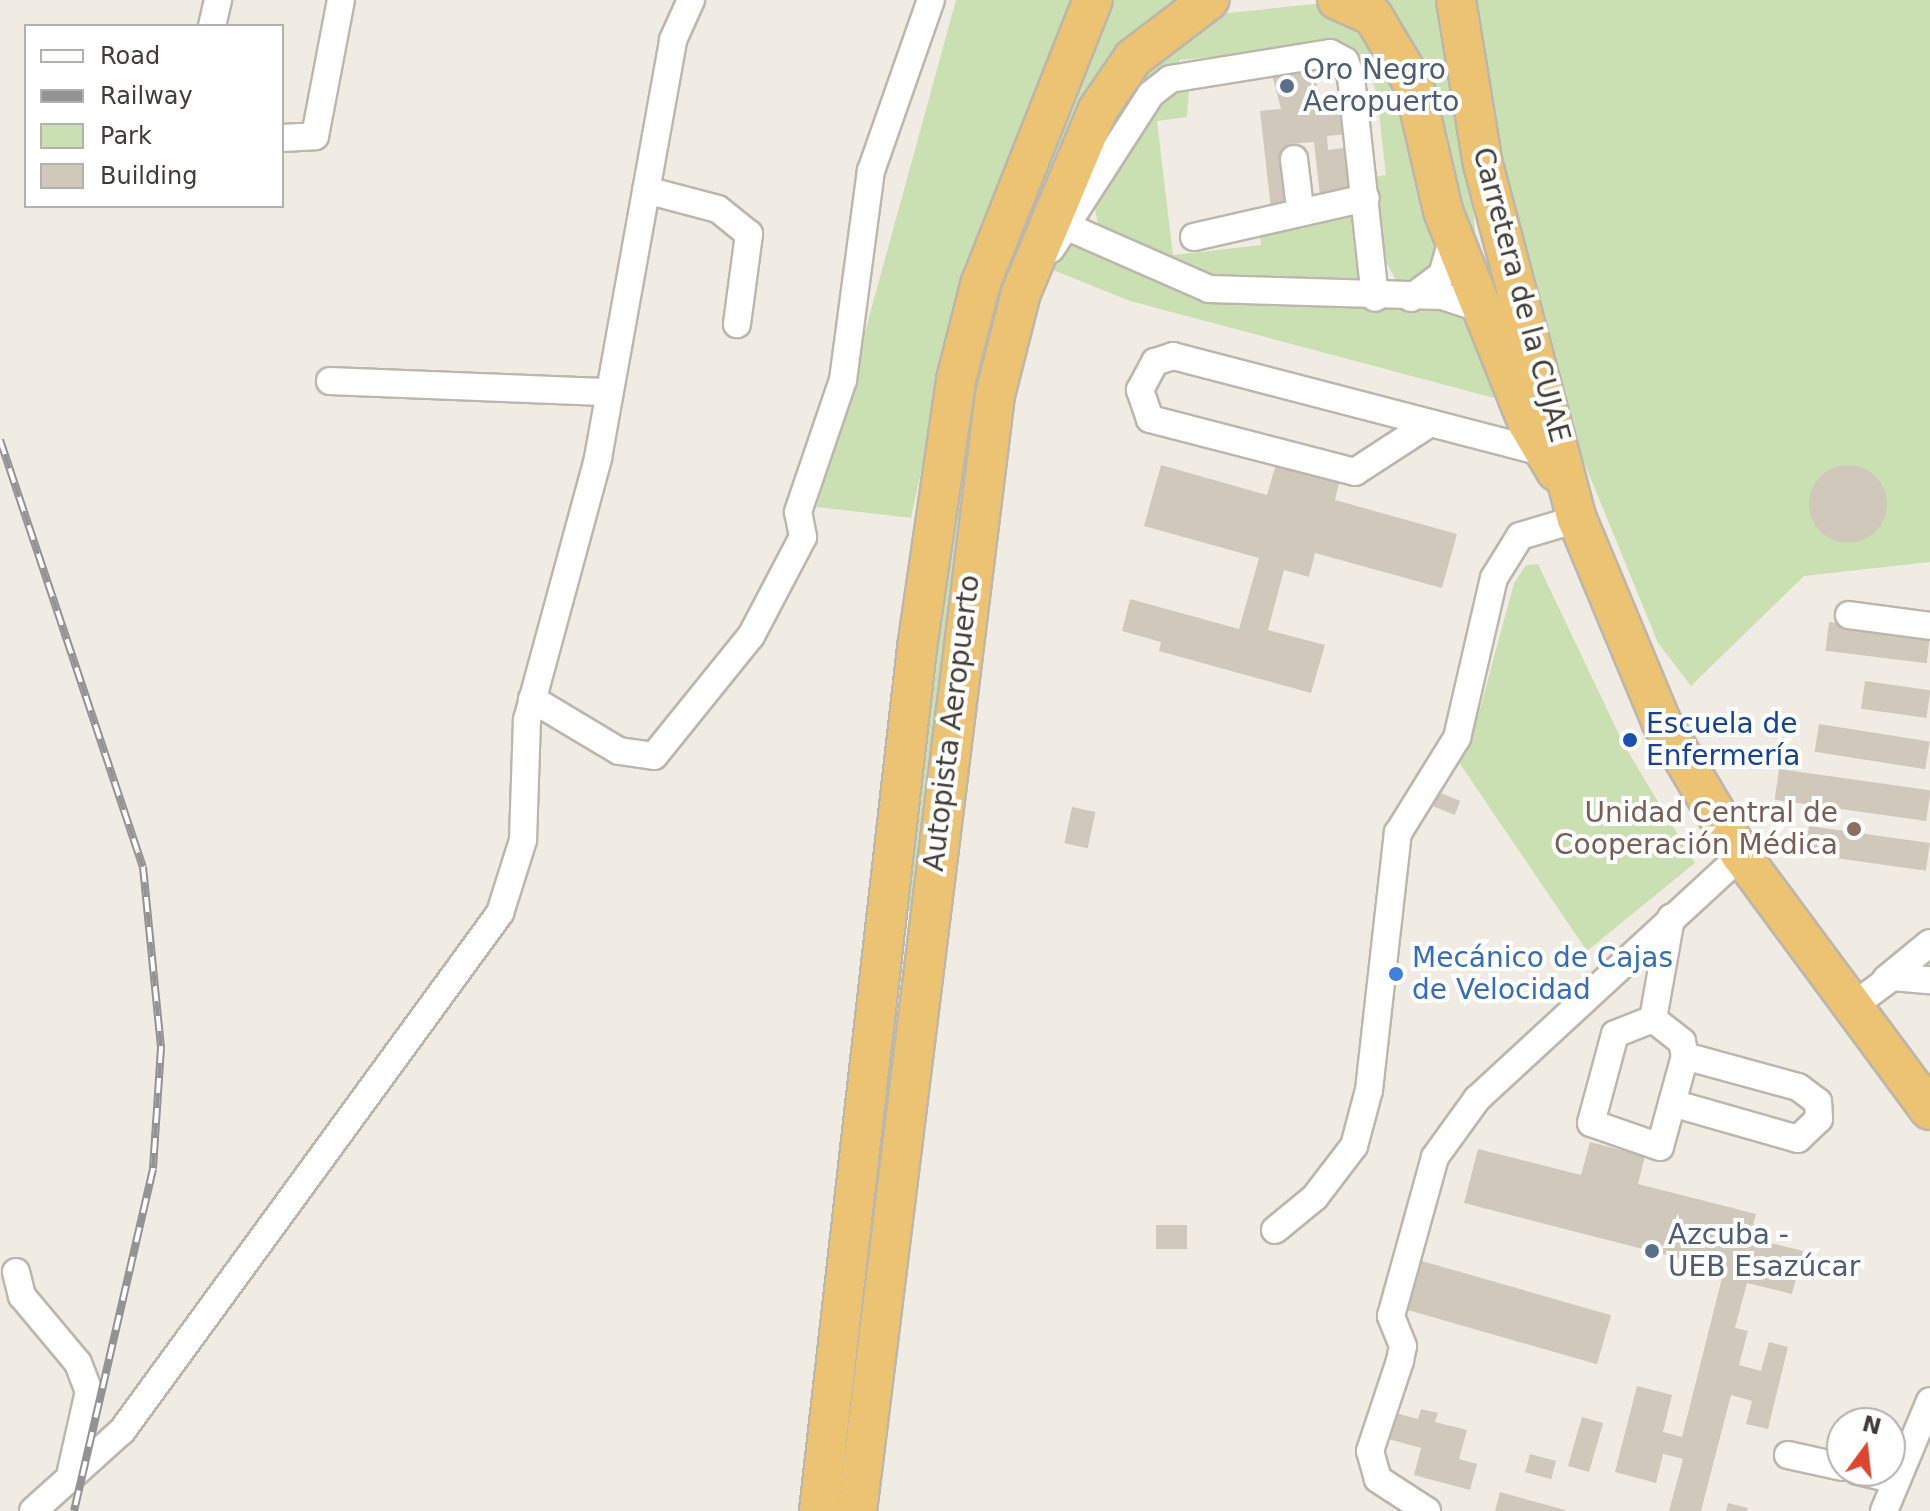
<!DOCTYPE html>
<html>
<head>
<meta charset="utf-8">
<style>
  body { margin:0 }
  #map { position:relative; width:1930px; height:1511px; overflow:hidden; background:#f0ece4; font-family:"DejaVu Sans",sans-serif }
  div>[style] { position:absolute }
  .green>* { inset:0; background:#cbe0b2 }
  .building>* { inset:0; background:#d0c8bb; transform-origin:0 0 }
  .round { border-radius:50% }
  .roads { filter:drop-shadow(2px 0 #bdb6ab) drop-shadow(-2px 0 #bdb6ab) drop-shadow(0 2px #bdb6ab) drop-shadow(0 -2px #bdb6ab) }
  .minor>* { height:26px; margin:-13px; padding:0 13px; transform-origin:13px; border-radius:13px; background:#fff }
  .highway>* { height:38px; margin:-19px; padding:0 19px; transform-origin:19px; border-radius:19px; background:#ecc273 }
  .rail>* { height:8px; margin-top:-4px; transform-origin:0; background:repeating-linear-gradient(90deg,#fff 0 15px,#939393 0 30px); box-sizing:border-box; border-block:2px solid #939393 }
  .dots>* { width:22px; height:22px; translate:-50% -50%; box-sizing:border-box; border:4px solid #fff; border-radius:50% }
  span { translate:-50% -50%; white-space:nowrap; text-align:center; line-height:1.15; -webkit-text-stroke:8px #fff; paint-order:stroke }
  .service-label { font-size:28px; color:#4e5e75 }
  .left { translate:0 -50%; text-align:left }
  .street-label { font-size:28px; color:#413c35 }
  .transit-label { font-size:28px; color:#164399 }
  .education-label { font-size:28px; color:#785e54 }
  .right { translate:-100% -50%; text-align:right }
  .shop-label { font-size:28px; color:#366cbe }
  .legend { position:absolute; left:24px; top:24px; width:260px; height:184px; box-sizing:border-box; background:#fff; border:2px solid #b3b1ae; margin:0; padding:10px 14px; list-style:none; font-size:24px; color:#413c35 }
  .legend li { display:flex; align-items:center; gap:16px; height:40px }
  .legend b { width:40px; border:2px solid #b3b1ae }
  .north { position:absolute; left:1826px; top:1407px; width:80px; height:80px; box-sizing:border-box; background:#fff; border:2px solid #b3b1ae; border-radius:50%; rotate:15deg; font-size:22px; font-weight:700; line-height:32px; text-align:center; color:#413c35 }
  .north::after { content:''; display:block; margin:auto; width:28px; height:36px; background:#df442c; clip-path:polygon(50% 0,100% 100%,50% 72%,0 100%) }
</style>
</head>
<body>
<div id="map">
  <div class="green">
    <div style="clip-path:polygon(956px 0,1077px 0,963px 279px,911px 518px,817px 507px)"></div>
    <div style="clip-path:polygon(1105px 0,1186px 0,1041px 207px,917px 911px,906px 910px,954px 467px,988px 302px)"></div>
    <div style="clip-path:polygon(1360px 0,1446px 0,1467px 131px,1475px 231px,1466px 250px)"></div>
    <div style="clip-path:polygon(1468px 0,1930px 0,1930px 562px,1804px 576px,1691px 686px,1658px 643px,1577px 445px,1500px 188px)"></div>
    <div style="clip-path:polygon(1314px 4px,1336px 8px,1389px 56px,1441px 261px,1418px 284px,1397px 282px,1383px 256px,1372px 177px,1386px 175px,1377px 96px,1367px 61px,1346px 46px,1180px 60px,1086px 187px,1101px 118px,1199px 16px)"></div>
    <div style="clip-path:polygon(1172px 90px,1189px 91px,1187px 117px,1157px 121px,1173px 255px,1261px 245px,1260px 231px,1340px 212px,1356px 215px,1362px 281px,1217px 284px,1100px 233px,1094px 205px,1139px 120px)"></div>
    <div style="clip-path:polygon(1070px 240px,1220px 303px,1459px 304px,1496px 383px,1494px 398px,1130px 301px,1043px 266px)"></div>
    <div style="clip-path:polygon(1538px 564px,1624px 745px,1695px 863px,1587px 951px,1458px 761px,1480px 709px,1514px 583px,1526px 565px)"></div>
  </div>
  <div class="building">
    <div style="clip-path:polygon(1310px 57px,1322px 105px,1345px 103px,1348px 134px,1327px 136px,1328px 150px,1350px 147px,1354px 191px,1320px 195px,1314px 142px,1288px 144px,1295px 207px,1271px 209px,1260px 111px,1281px 109px,1269px 63px)"></div>
    <div style="clip-path:polygon(1278px 457px,1341px 475px,1335px 500px,1457px 534px,1442px 588px,1315px 553px,1309px 577px,1284px 570px,1268px 630px,1325px 645px,1311px 693px,1159px 651px,1161px 642px,1122px 631px,1130px 599px,1239px 629px,1259px 558px,1144px 526px,1161px 465px,1267px 495px)"></div>
    <div class="round" style="left:1809px;top:465px;width:78px;height:78px"></div>
    <div style="left:1829px;top:622px;width:102px;height:29px;rotate:7deg"></div>
    <div style="left:1865px;top:681px;width:66px;height:28px;rotate:8deg"></div>
    <div style="left:1819px;top:724px;width:112px;height:28px;rotate:9deg"></div>
    <div style="left:1779px;top:769px;width:153px;height:31px;rotate:8deg"></div>
    <div style="left:1438px;top:792px;width:24px;height:15px;rotate:22deg"></div>
    <div style="left:1072px;top:807px;width:24px;height:37px;rotate:12deg"></div>
    <div style="left:1809px;top:826px;width:122px;height:28px;rotate:8deg"></div>
    <div style="clip-path:polygon(1590px 1142px,1645px 1156px,1638px 1184px,1756px 1214px,1750px 1238px,1803px 1251px,1792px 1294px,1747px 1283px,1735px 1328px,1748px 1331px,1739px 1365px,1761px 1371px,1769px 1342px,1788px 1347px,1768px 1429px,1746px 1424px,1752px 1401px,1731px 1395px,1701px 1511px,1669px 1511px,1683px 1459px,1663px 1454px,1656px 1483px,1615px 1472px,1637px 1386px,1672px 1395px,1663px 1432px,1682px 1437px,1724px 1270px,1464px 1203px,1478px 1149px,1581px 1175px)"></div>
    <div style="left:1156px;top:1225px;width:31px;height:24px"></div>
    <div style="left:1415px;top:1259px;width:204px;height:51px;rotate:16deg"></div>
    <div style="clip-path:polygon(1421px 1409px,1438px 1413px,1435px 1422px,1467px 1430px,1459px 1459px,1477px 1464px,1470px 1490px,1414px 1475px,1421px 1448px,1377px 1436px,1384px 1410px,1418px 1419px)"></div>
    <div style="left:1582px;top:1417px;width:22px;height:51px;rotate:16deg"></div>
    <div style="left:1530px;top:1454px;width:27px;height:19px;rotate:15deg"></div>
    <div style="clip-path:polygon(1500px 1492px,1565px 1510px,1565px 1511px,1495px 1511px)"></div>
    <div style="clip-path:polygon(1728px 1503px,1748px 1508px,1747px 1511px,1726px 1511px)"></div>
  </div>
  <div class="roads">
    <div class="minor">
      <div style="left:212px;top:26px;width:27px;rotate:-77deg"></div>
      <div style="left:282px;top:138px;width:33px;rotate:-3deg"></div>
      <div style="left:315px;top:136px;width:138px;rotate:-79.2deg"></div>
      <div style="left:1294px;top:159px;width:49px;rotate:83deg"></div>
      <div style="left:646px;top:190px;width:74px;rotate:14.8deg"></div>
      <div style="left:718px;top:209px;width:40px;rotate:39deg"></div>
      <div style="left:749px;top:234px;width:91px;rotate:97.6deg"></div>
      <div style="left:1068px;top:227px;width:154px;rotate:23.7deg"></div>
      <div style="left:1209px;top:289px;width:233px;rotate:1.7deg"></div>
      <div style="left:1442px;top:296px;width:40px;rotate:18deg"></div>
      <div style="left:1194px;top:237px;width:176px;rotate:-12.8deg"></div>
      <div style="left:1051px;top:249px;width:184px;rotate:-57.2deg"></div>
      <div style="left:1151px;top:94px;width:24px;rotate:-38deg"></div>
      <div style="left:1170px;top:79px;width:162px;rotate:-9.2deg"></div>
      <div style="left:1330px;top:53px;width:17px;rotate:28deg"></div>
      <div style="left:1345px;top:61px;width:17px;rotate:69deg"></div>
      <div style="left:1351px;top:77px;width:222px;rotate:83.8deg"></div>
      <div style="left:1411px;top:298px;width:39px;rotate:-37deg"></div>
      <div style="left:1442px;top:275px;width:40px;rotate:-74deg"></div>
      <div style="left:330px;top:381px;width:279px;rotate:2.3deg"></div>
      <div style="left:1427px;top:425px;width:86px;rotate:146.9deg"></div>
      <div style="left:1355px;top:472px;width:212px;rotate:-165.5deg"></div>
      <div style="left:1150px;top:419px;width:31px;rotate:-109deg"></div>
      <div style="left:1140px;top:390px;width:32px;rotate:-62deg"></div>
      <div style="left:1155px;top:362px;width:19px;rotate:-18deg"></div>
      <div style="left:1173px;top:356px;width:384px;rotate:14.6deg"></div>
      <div style="left:1849px;top:615px;width:82px;rotate:7.7deg"></div>
      <div style="left:532px;top:699px;width:101px;rotate:30.9deg"></div>
      <div style="left:619px;top:751px;width:35px;rotate:8deg"></div>
      <div style="left:654px;top:756px;width:154px;rotate:-51.1deg"></div>
      <div style="left:751px;top:636px;width:112px;rotate:-62.3deg"></div>
      <div style="left:803px;top:537px;width:25px;rotate:-101deg"></div>
      <div style="left:798px;top:512px;width:139px;rotate:-71.2deg"></div>
      <div style="left:843px;top:380px;width:211px;rotate:-82.4deg"></div>
      <div style="left:871px;top:171px;width:181px;rotate:-70.7deg"></div>
      <div style="left:1886px;top:979px;width:57px;rotate:-39.3deg"></div>
      <div style="left:1853px;top:1006px;width:49px;rotate:-36.6deg"></div>
      <div style="left:1892px;top:977px;width:38px;rotate:5deg"></div>
      <div style="left:1653px;top:1019px;width:37px;rotate:38deg"></div>
      <div style="left:1682px;top:1042px;width:14px;rotate:78deg"></div>
      <div style="left:1685px;top:1056px;width:94px;rotate:105.4deg"></div>
      <div style="left:1660px;top:1147px;width:73px;rotate:-160.8deg"></div>
      <div style="left:1591px;top:1123px;width:92px;rotate:-74.9deg"></div>
      <div style="left:1615px;top:1034px;width:41px;rotate:-21.5deg"></div>
      <div style="left:1653px;top:1019px;width:103px;rotate:-79.9deg"></div>
      <div style="left:1672px;top:1103px;width:131px;rotate:15.9deg"></div>
      <div style="left:1798px;top:1139px;width:29px;rotate:-44deg"></div>
      <div style="left:1819px;top:1119px;width:17px;rotate:-93deg"></div>
      <div style="left:1818px;top:1102px;width:25px;rotate:-143deg"></div>
      <div style="left:1798px;top:1087px;width:117px;rotate:-164.7deg"></div>
      <div style="left:1275px;top:1230px;width:52px;rotate:-39.5deg"></div>
      <div style="left:1315px;top:1197px;width:64px;rotate:-52.6deg"></div>
      <div style="left:1354px;top:1146px;width:58px;rotate:-75deg"></div>
      <div style="left:1369px;top:1090px;width:259px;rotate:-83.6deg"></div>
      <div style="left:1398px;top:833px;width:112px;rotate:-58.2deg"></div>
      <div style="left:1457px;top:738px;width:164px;rotate:-77deg"></div>
      <div style="left:1494px;top:578px;width:49px;rotate:-58.2deg"></div>
      <div style="left:1520px;top:536px;width:59px;rotate:-16.6deg"></div>
      <div style="left:16px;top:1272px;width:25px;rotate:76deg"></div>
      <div style="left:22px;top:1296px;width:87px;rotate:50.1deg"></div>
      <div style="left:78px;top:1363px;width:30px;rotate:69deg"></div>
      <div style="left:89px;top:1391px;width:82px;rotate:102.7deg"></div>
      <div style="left:1788px;top:1455px;width:55px;rotate:12.5deg"></div>
      <div style="left:1858px;top:1471px;width:40px;rotate:13deg"></div>
      <div style="left:33px;top:1511px;width:120px;rotate:-42deg"></div>
      <div style="left:122px;top:1431px;width:641px;rotate:-53.88deg"></div>
      <div style="left:500px;top:913px;width:77px;rotate:-72.5deg"></div>
      <div style="left:523px;top:840px;width:120px;rotate:-88.1deg"></div>
      <div style="left:527px;top:720px;width:271px;rotate:-74.8deg"></div>
      <div style="left:598px;top:458px;width:425px;rotate:-79.8deg"></div>
      <div style="left:673px;top:40px;width:44px;rotate:-65.8deg"></div>
      <div style="left:1427px;top:1511px;width:59px;rotate:-146.9deg"></div>
      <div style="left:1378px;top:1479px;width:29px;rotate:-106deg"></div>
      <div style="left:1370px;top:1451px;width:95px;rotate:-71.6deg"></div>
      <div style="left:1400px;top:1361px;width:15px;rotate:-79deg"></div>
      <div style="left:1403px;top:1346px;width:32px;rotate:-112deg"></div>
      <div style="left:1391px;top:1316px;width:165px;rotate:-74.5deg"></div>
      <div style="left:1435px;top:1157px;width:72px;rotate:-54.1deg"></div>
      <div style="left:1477px;top:1099px;width:359px;rotate:-42.7deg"></div>
      <div style="left:1884px;top:1511px;width:119px;rotate:-67.3deg"></div>
    </div>
    <div class="highway">
      <div style="left:1337px;top:0;width:39px;rotate:24deg"></div>
      <div style="left:1373px;top:16px;width:80px;rotate:59.3deg"></div>
      <div style="left:1414px;top:85px;width:129px;rotate:77deg"></div>
      <div style="left:1443px;top:211px;width:229px;rotate:68.2deg"></div>
      <div style="left:1528px;top:424px;width:55px;rotate:59.2deg"></div>
      <div style="left:1456px;top:0;width:166px;rotate:80.7deg"></div>
      <div style="left:1483px;top:164px;width:367px;rotate:75.2deg"></div>
      <div style="left:1577px;top:519px;width:219px;rotate:67.4deg"></div>
      <div style="left:1661px;top:721px;width:156px;rotate:59.2deg"></div>
      <div style="left:1741px;top:855px;width:317px;rotate:53.5deg"></div>
      <div style="left:819px;top:1511px;width:869px;rotate:-83.52deg"></div>
      <div style="left:917px;top:648px;width:271px;rotate:-81.7deg"></div>
      <div style="left:956px;top:380px;width:98px;rotate:-75.8deg"></div>
      <div style="left:980px;top:285px;width:307px;rotate:-68.4deg"></div>
      <div style="left:857px;top:1511px;width:1124px;rotate:-82.95deg"></div>
      <div style="left:995px;top:395px;width:105px;rotate:-75.7deg"></div>
      <div style="left:1021px;top:293px;width:197px;rotate:-67.3deg"></div>
      <div style="left:1097px;top:111px;width:64px;rotate:-55.8deg"></div>
      <div style="left:1133px;top:58px;width:96px;rotate:-37.3deg"></div>
    </div>
  </div>
  <div class="rail">
    <div style="left:0;top:440px;width:450px;rotate:71.5deg"></div>
    <div style="left:143px;top:867px;width:182px;rotate:84.3deg"></div>
    <div style="left:161px;top:1048px;width:121px;rotate:93.8deg"></div>
    <div style="left:153px;top:1169px;width:351px;rotate:103deg"></div>
  </div>
  <div class="dots">
    <div style="left:1287px;top:86px;background:#5c6f8a"></div>
    <div style="left:1630px;top:740px;background:#1a4fb4"></div>
    <div style="left:1854px;top:829px;background:#8d6e63"></div>
    <div style="left:1396px;top:974px;background:#3f7fe0"></div>
    <div style="left:1652px;top:1251px;background:#5c6f8a"></div>
  </div>
  <div class="service-label">
    <span class="left" style="left:1303px;top:86px">Oro Negro<br>Aeropuerto</span>
    <span class="left" style="left:1668px;top:1251px">Azcuba -<br>UEB Esazúcar</span>
  </div>
  <div class="street-label">
    <span style="left:1521px;top:295px;rotate:75deg">Carretera de la CUJAE</span>
    <span style="left:952px;top:723px;rotate:-83deg">Autopista Aeropuerto</span>
  </div>
  <div class="transit-label">
    <span class="left" style="left:1646px;top:740px">Escuela de<br>Enfermería</span>
  </div>
  <div class="education-label">
    <span class="right" style="left:1838px;top:829px">Unidad Central de<br>Cooperación Médica</span>
  </div>
  <div class="shop-label">
    <span class="left" style="left:1412px;top:974px">Mecánico de Cajas<br>de Velocidad</span>
  </div>
  <ul class="legend">
  <li><b style="height:10px;background:#fff"></b>Road</li>
  <li><b style="height:10px;background:#939393"></b>Railway</li>
  <li><b style="height:22px;background:#cbe0b2"></b>Park</li>
  <li><b style="height:22px;background:#d0c8bb"></b>Building</li>
  </ul>
  <div class="north">N</div>
</div>
</body>
</html>
